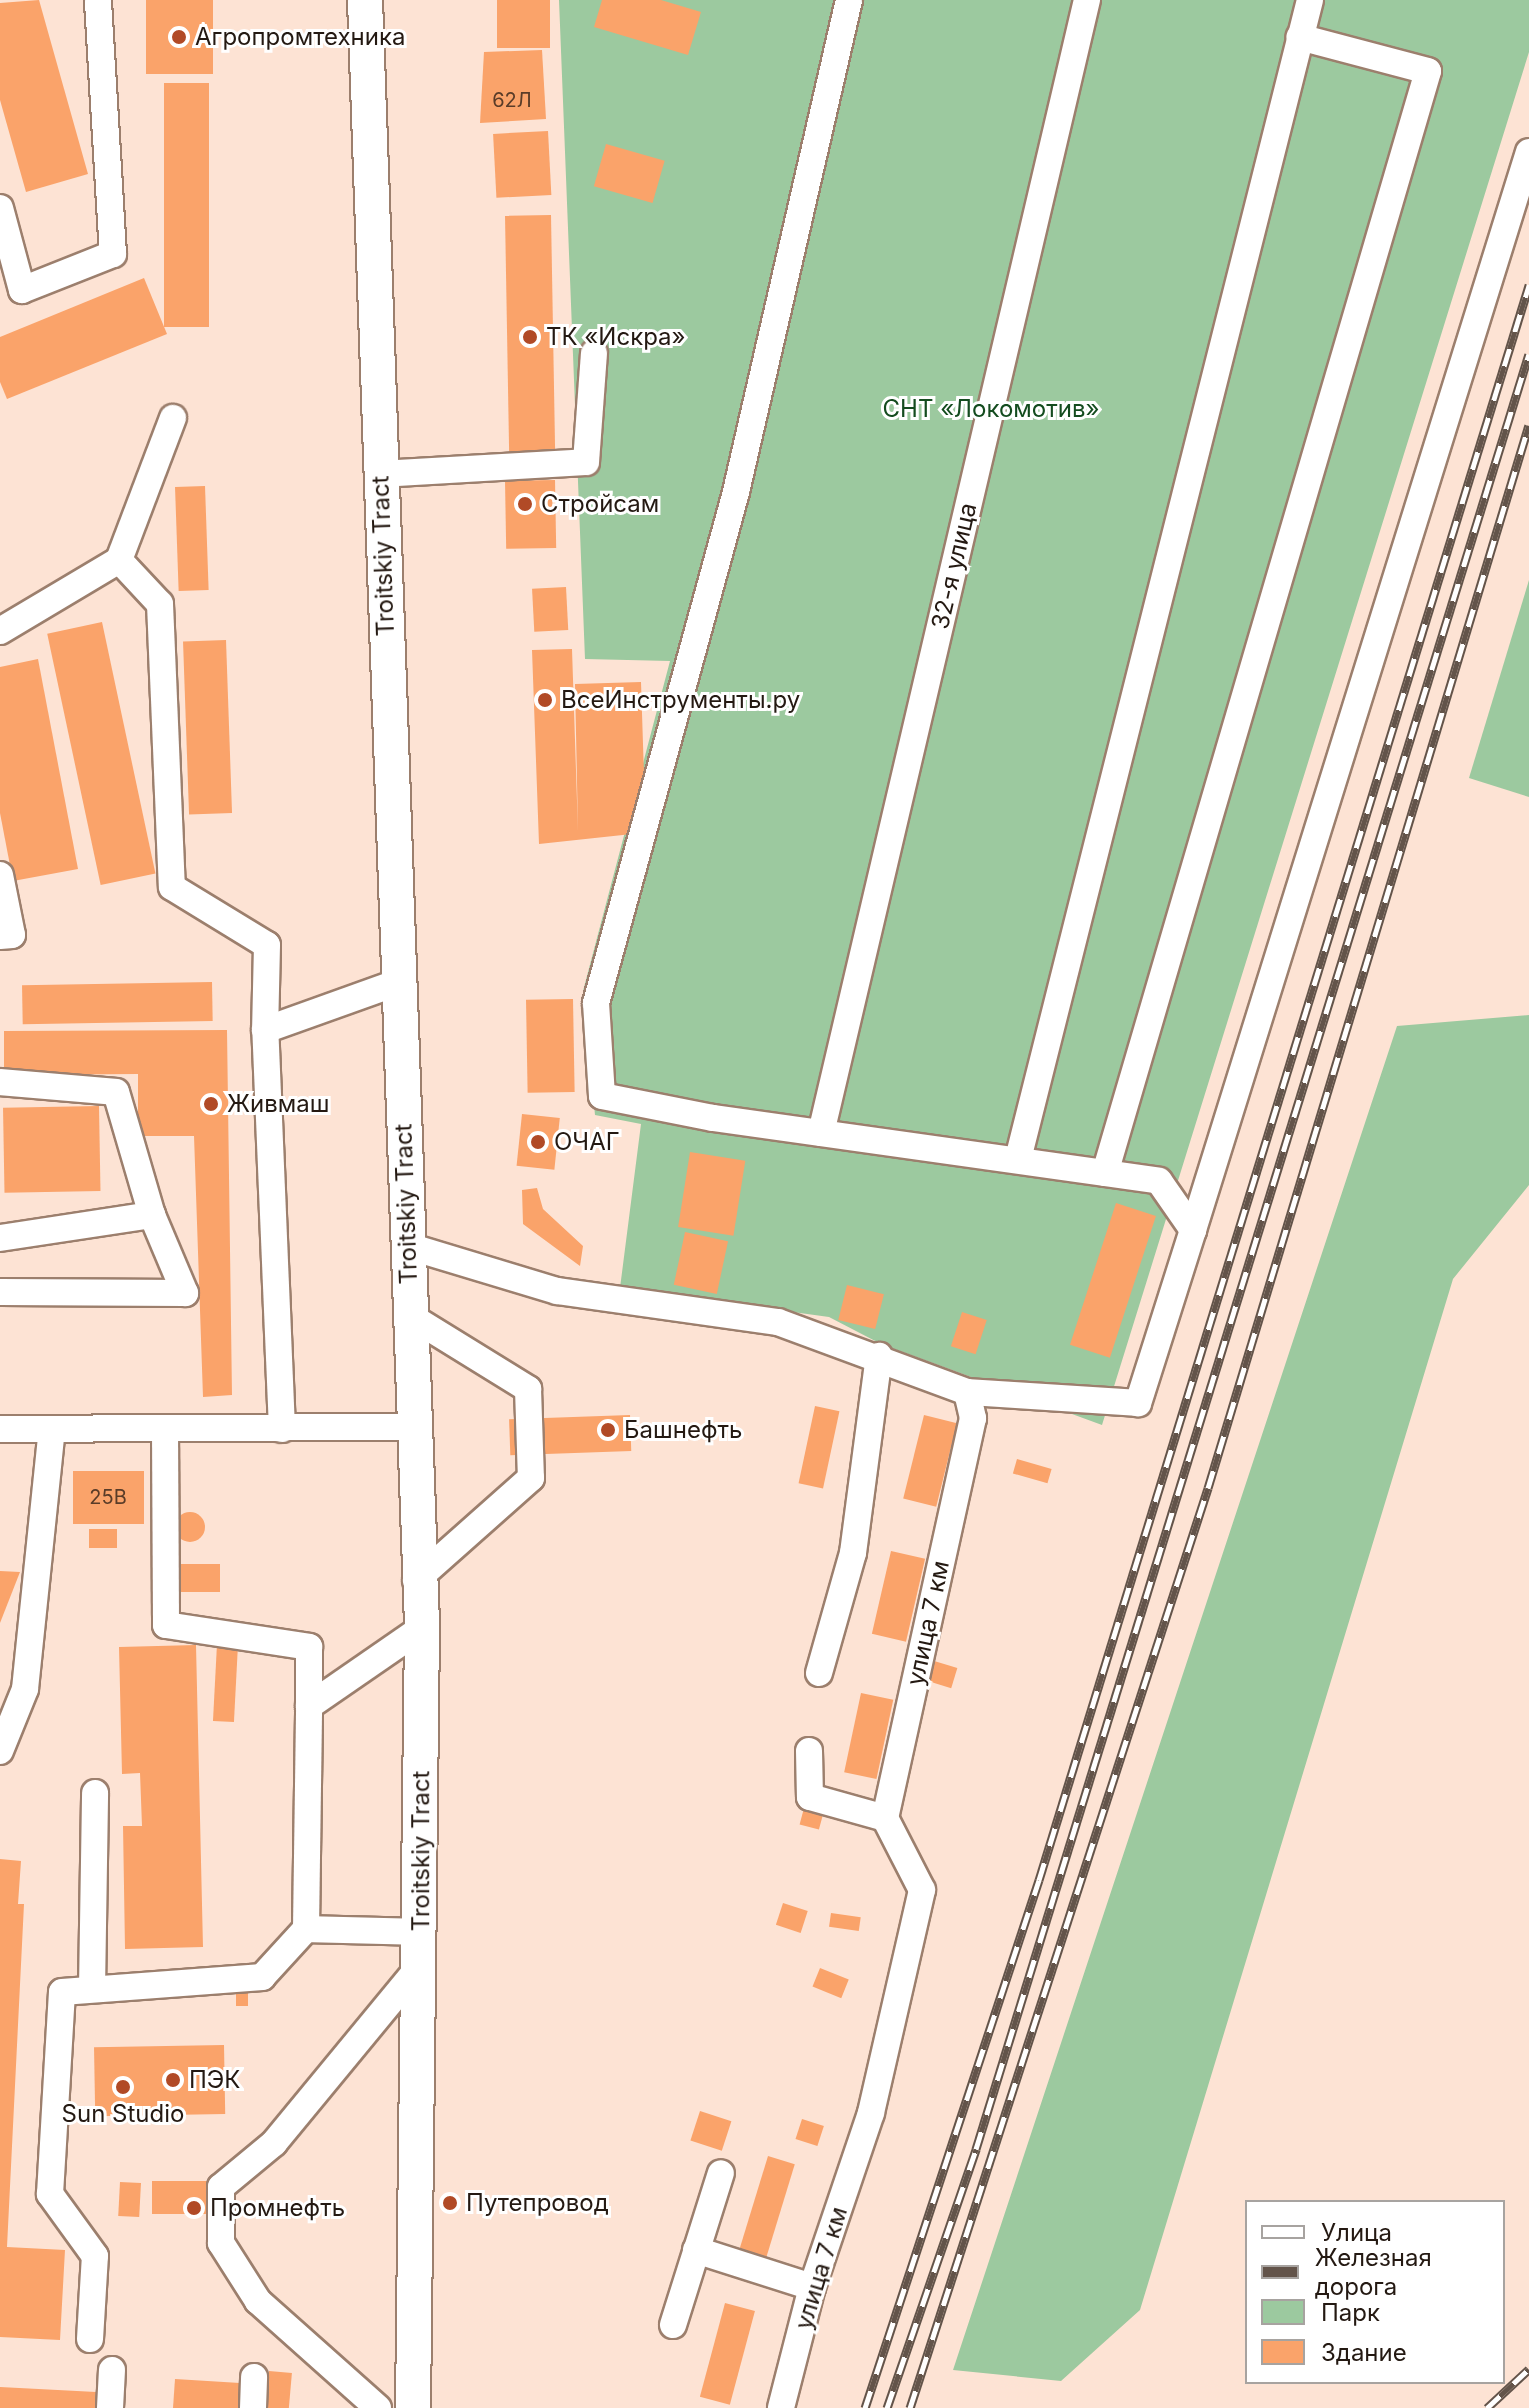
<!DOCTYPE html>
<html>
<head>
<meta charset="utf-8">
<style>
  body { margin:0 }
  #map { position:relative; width:1529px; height:2408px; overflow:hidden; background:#fde3d4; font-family:Inter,sans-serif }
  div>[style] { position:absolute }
  .green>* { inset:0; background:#9cc99f }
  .building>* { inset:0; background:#faa36a; transform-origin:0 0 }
  .round { border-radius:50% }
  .roads { filter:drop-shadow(2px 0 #9c7f6d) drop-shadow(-2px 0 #9c7f6d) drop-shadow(0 2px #9c7f6d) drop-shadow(0 -2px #9c7f6d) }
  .minor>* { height:26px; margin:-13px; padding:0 13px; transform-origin:13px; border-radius:13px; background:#fff }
  .major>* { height:34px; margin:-17px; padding:0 17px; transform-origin:17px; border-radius:17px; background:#fff }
  .rail>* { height:9px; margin-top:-4.5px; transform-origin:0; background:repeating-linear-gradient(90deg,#fff 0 18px,#63544a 0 36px); box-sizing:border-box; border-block:2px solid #63544a }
  .dots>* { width:22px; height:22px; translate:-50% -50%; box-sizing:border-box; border:4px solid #fff; border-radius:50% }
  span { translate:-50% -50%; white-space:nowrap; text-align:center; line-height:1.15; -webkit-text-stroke:6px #fff; paint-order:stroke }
  .number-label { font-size:20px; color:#5a3c28 }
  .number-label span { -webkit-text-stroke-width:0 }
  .poi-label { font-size:24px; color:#241912 }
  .left { translate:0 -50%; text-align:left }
  .park-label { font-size:24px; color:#144c1f }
  .street-label { font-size:24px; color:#241912 }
  .legend { position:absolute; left:1245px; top:2200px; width:260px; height:184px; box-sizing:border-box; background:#fff; border:2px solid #a7a3a0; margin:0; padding:10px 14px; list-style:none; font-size:24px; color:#241912 }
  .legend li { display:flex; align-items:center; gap:16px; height:40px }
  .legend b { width:40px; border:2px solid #a7a3a0 }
</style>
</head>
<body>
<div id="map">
  <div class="green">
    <div style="clip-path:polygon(559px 0,1529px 0,1529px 52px,1102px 1425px,881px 1344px,829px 1317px,620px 1288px,641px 1124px,595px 1115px,583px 991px,670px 661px,585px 659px)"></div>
    <div style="clip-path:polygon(1529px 580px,1529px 797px,1469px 778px)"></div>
    <div style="clip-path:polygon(1529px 1015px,1529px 1185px,1453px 1279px,1140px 2310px,1061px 2381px,953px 2370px,1397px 1026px)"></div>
  </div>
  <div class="building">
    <div style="clip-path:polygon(39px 0,88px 174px,26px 192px,0 100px,0 3px)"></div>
    <div style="left:146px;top:0;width:67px;height:74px"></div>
    <div style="left:497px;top:0;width:53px;height:48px"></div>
    <div style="clip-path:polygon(602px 0,661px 0,701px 12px,688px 55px,594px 27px)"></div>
    <div style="clip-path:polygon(542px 50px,546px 119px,480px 123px,484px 52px)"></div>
    <div style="left:164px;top:83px;width:45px;height:244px"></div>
    <div style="left:548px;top:131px;width:64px;height:55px;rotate:87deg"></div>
    <div style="left:606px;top:144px;width:61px;height:44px;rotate:16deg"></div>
    <div style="left:551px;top:215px;width:242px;height:46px;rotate:89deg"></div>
    <div style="clip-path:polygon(144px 278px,167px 334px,7px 399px,0 382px,0 337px)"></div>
    <div style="left:555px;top:480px;width:68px;height:50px;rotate:89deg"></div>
    <div style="left:205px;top:486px;width:104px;height:30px;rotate:88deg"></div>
    <div style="left:566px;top:587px;width:43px;height:34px;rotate:87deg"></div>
    <div style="left:102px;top:622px;width:257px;height:56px;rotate:78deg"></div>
    <div style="left:226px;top:640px;width:173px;height:43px;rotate:88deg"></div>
    <div style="clip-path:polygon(572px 649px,578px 831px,575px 684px,641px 682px,644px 775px,632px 834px,539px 844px,532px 650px)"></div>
    <div style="clip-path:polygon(38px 659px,78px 869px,13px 881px,0 813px,0 667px)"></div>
    <div style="left:212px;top:982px;width:39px;height:190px;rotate:89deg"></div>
    <div style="left:573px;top:999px;width:93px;height:47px;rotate:89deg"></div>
    <div style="clip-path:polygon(227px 1030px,232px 1395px,203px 1397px,194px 1136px,138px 1136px,138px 1074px,4px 1075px,4px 1031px)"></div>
    <div style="left:99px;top:1106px;width:85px;height:96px;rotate:89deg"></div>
    <div style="left:522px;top:1114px;width:38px;height:52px;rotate:6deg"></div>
    <div style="left:690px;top:1152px;width:56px;height:76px;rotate:9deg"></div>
    <div style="clip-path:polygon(537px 1188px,543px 1209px,583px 1246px,580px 1266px,523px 1224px,522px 1190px)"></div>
    <div style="left:1116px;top:1203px;width:42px;height:149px;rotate:18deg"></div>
    <div style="left:685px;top:1232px;width:44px;height:54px;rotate:12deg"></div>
    <div style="left:847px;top:1285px;width:38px;height:36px;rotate:14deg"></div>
    <div style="left:962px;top:1312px;width:26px;height:36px;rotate:18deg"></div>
    <div style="left:815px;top:1406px;width:25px;height:79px;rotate:12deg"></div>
    <div style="left:630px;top:1415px;width:36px;height:121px;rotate:88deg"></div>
    <div style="left:924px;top:1415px;width:34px;height:86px;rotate:14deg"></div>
    <div style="left:1017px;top:1459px;width:36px;height:15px;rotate:16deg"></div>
    <div style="left:73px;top:1471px;width:71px;height:53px"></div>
    <div class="round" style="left:175px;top:1512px;width:30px;height:30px"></div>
    <div style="left:89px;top:1529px;width:28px;height:19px"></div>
    <div style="left:891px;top:1551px;width:35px;height:85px;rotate:13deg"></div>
    <div style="left:173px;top:1564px;width:47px;height:28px"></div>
    <div style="clip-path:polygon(0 1571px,20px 1572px,0 1623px)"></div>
    <div style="left:217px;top:1644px;width:21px;height:77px;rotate:3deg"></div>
    <div style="clip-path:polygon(196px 1645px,203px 1947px,125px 1949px,123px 1826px,142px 1826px,140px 1773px,122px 1774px,119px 1647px)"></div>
    <div style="left:921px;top:1657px;width:38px;height:21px;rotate:17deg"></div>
    <div style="left:861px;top:1693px;width:33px;height:81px;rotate:12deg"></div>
    <div style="left:804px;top:1808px;width:20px;height:17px;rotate:15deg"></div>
    <div style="clip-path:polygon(0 1859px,21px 1861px,18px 1904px,24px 1904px,7px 2247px,65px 2250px,60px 2340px,0 2337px)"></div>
    <div style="left:783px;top:1903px;width:26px;height:23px;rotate:18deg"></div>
    <div style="left:831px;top:1913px;width:30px;height:14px;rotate:8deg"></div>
    <div style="left:820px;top:1968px;width:31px;height:20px;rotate:22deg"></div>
    <div style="left:236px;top:1992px;width:12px;height:14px"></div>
    <div style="left:224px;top:2045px;width:69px;height:130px;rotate:89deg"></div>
    <div style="left:700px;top:2111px;width:33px;height:31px;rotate:18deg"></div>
    <div style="left:802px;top:2119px;width:23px;height:21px;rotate:18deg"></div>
    <div style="left:768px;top:2156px;width:28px;height:97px;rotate:17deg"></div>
    <div style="left:152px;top:2181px;width:62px;height:33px"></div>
    <div style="left:120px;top:2182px;width:21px;height:34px;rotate:3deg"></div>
    <div style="left:725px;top:2303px;width:31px;height:97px;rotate:15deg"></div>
    <div style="left:269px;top:2371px;width:23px;height:37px;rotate:5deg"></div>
    <div style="clip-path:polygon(175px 2379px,240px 2383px,238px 2408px,173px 2408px)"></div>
    <div style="clip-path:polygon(0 2387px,96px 2392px,95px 2408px,0 2408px)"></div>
  </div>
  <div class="roads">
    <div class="minor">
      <div style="left:849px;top:0;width:505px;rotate:102.94deg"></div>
      <div style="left:736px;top:492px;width:530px;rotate:105.32deg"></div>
      <div style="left:596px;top:1003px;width:93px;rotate:86.3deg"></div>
      <div style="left:602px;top:1096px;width:113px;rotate:11.2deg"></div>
      <div style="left:713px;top:1118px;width:450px;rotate:8deg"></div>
      <div style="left:1159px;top:1181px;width:60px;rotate:55.2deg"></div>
      <div style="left:1193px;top:1230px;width:182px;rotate:107.6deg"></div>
      <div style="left:1138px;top:1403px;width:171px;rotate:-176.3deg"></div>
      <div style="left:0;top:208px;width:85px;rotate:75deg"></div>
      <div style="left:22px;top:290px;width:98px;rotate:-21.6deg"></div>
      <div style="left:113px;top:254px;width:254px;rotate:-93.4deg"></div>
      <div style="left:380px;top:474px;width:206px;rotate:-3.3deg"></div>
      <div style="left:586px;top:462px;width:109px;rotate:-85.8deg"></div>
      <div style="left:119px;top:560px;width:60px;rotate:47deg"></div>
      <div style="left:160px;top:604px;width:283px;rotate:87.6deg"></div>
      <div style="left:172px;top:887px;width:111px;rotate:31.4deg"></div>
      <div style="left:267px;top:945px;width:85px;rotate:91.3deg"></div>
      <div style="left:0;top:631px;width:139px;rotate:-30.8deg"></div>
      <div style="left:119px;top:560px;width:152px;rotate:-69.2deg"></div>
      <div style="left:0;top:875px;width:61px;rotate:78.7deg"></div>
      <div style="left:12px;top:935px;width:12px;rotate:175deg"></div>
      <div style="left:0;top:1082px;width:116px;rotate:4.9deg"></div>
      <div style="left:116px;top:1092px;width:128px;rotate:73.7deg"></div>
      <div style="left:152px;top:1215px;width:85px;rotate:67.1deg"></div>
      <div style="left:185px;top:1293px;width:185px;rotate:-179.7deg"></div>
      <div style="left:821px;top:1133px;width:1164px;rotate:-76.79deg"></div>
      <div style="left:1018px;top:1159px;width:1195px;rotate:-75.86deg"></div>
      <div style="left:1105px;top:1173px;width:1148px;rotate:-73.66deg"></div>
      <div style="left:1428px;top:71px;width:133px;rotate:-165.2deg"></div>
      <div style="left:1193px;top:1230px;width:1129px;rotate:-72.69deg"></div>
      <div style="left:0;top:1238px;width:154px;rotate:-8.6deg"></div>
      <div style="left:408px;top:1246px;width:156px;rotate:16.8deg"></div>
      <div style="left:557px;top:1291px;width:223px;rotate:8deg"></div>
      <div style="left:778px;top:1322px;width:202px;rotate:20.3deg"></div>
      <div style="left:967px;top:1392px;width:27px;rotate:77deg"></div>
      <div style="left:973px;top:1418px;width:410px;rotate:102.4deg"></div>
      <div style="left:885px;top:1818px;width:81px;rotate:62.8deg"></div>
      <div style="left:922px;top:1890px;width:229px;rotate:102.9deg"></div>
      <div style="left:871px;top:2113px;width:184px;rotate:108.7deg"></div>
      <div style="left:812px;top:2287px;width:125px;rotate:104.4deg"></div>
      <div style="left:410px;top:1316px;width:139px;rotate:31.7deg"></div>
      <div style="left:528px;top:1389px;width:89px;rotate:88.1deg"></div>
      <div style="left:531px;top:1478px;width:154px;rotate:138.4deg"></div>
      <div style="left:0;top:1429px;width:411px;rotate:-0.3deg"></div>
      <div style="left:165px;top:1429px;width:196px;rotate:89.7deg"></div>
      <div style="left:166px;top:1625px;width:145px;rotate:8.7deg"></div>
      <div style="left:309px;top:1647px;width:59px;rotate:90deg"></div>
      <div style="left:282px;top:1429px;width:399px;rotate:-92.4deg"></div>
      <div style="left:265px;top:1030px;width:139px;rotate:-19.7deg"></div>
      <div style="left:819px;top:1673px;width:125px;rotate:-74.2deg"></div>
      <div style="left:853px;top:1553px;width:199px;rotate:-82.5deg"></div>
      <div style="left:0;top:1751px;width:67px;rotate:-68deg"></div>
      <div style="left:25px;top:1689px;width:261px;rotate:-84.1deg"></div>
      <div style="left:809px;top:1751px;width:46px;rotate:88.8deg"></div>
      <div style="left:810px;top:1797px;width:78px;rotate:15.6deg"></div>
      <div style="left:421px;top:1932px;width:115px;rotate:-178.5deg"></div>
      <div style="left:306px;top:1929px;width:223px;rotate:-89.2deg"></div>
      <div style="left:309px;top:1706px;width:137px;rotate:-34.6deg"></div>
      <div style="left:92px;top:1989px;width:196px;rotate:-89.1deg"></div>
      <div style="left:696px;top:2250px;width:122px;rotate:17.7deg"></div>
      <div style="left:673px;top:2325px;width:159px;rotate:-72.5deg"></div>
      <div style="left:90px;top:2339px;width:83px;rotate:-86.6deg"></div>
      <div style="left:95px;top:2256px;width:77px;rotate:-126deg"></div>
      <div style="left:50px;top:2194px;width:202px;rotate:-86.6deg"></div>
      <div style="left:62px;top:1992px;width:201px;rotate:-4.3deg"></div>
      <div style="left:262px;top:1977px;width:65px;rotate:-47.5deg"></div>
      <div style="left:110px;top:2408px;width:38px;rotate:-87deg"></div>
      <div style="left:253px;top:2408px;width:31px;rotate:-88deg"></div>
      <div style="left:378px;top:2408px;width:161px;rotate:-138.3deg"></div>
      <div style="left:258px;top:2301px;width:69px;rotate:-122.5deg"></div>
      <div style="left:221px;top:2243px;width:56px;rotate:-90deg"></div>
      <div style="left:221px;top:2187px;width:69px;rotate:-39.7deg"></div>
      <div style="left:274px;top:2143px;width:229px;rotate:-50.5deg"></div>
    </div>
    <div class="major">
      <div style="left:365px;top:0;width:1629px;rotate:87.99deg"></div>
      <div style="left:422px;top:1628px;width:780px;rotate:90.66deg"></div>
    </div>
  </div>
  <div class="rail">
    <div style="left:865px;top:2408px;width:556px;rotate:-71.76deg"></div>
    <div style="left:1039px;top:1880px;width:1669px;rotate:-72.92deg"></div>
    <div style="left:887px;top:2408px;width:274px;rotate:-71deg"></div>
    <div style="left:976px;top:2149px;width:1878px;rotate:-72.88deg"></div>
    <div style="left:910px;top:2408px;width:967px;rotate:-72.05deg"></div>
    <div style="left:1208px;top:1488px;width:1110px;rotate:-73.2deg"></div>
    <div style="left:1487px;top:2408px;width:57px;rotate:-42.9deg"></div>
  </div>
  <div class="dots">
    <div style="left:179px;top:37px;background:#b14a26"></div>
    <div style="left:530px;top:337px;background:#b14a26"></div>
    <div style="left:525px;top:504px;background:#b14a26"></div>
    <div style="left:545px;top:700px;background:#b14a26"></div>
    <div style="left:211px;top:1104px;background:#b14a26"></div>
    <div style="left:538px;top:1142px;background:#b14a26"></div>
    <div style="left:608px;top:1430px;background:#b14a26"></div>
    <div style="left:173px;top:2080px;background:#b14a26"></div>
    <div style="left:123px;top:2087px;background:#b14a26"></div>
    <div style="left:450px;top:2203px;background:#b14a26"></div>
    <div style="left:194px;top:2208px;background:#b14a26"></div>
  </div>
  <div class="number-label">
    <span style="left:512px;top:100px">62Л</span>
    <span style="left:108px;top:1497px">25В</span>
  </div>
  <div class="poi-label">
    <span class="left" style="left:195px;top:37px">Агропромтехника</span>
    <span class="left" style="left:546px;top:337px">ТК «Искра»</span>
    <span class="left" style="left:541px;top:504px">Стройсам</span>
    <span class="left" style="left:561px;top:700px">ВсеИнструменты.ру</span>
    <span class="left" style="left:227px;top:1104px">Живмаш</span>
    <span class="left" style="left:554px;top:1142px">ОЧАГ</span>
    <span class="left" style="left:624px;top:1430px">Башнефть</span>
    <span class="left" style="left:189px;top:2080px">ПЭК</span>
    <span style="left:123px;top:2114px">Sun Studio</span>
    <span class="left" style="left:466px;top:2203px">Путепровод</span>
    <span class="left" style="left:210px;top:2208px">Промнефть</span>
  </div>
  <div class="park-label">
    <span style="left:991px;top:409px">СНТ «Локомотив»</span>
  </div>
  <div class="street-label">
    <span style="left:383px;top:556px;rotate:-92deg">Troitskiy Tract</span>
    <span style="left:954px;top:566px;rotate:-77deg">32-я улица</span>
    <span style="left:406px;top:1204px;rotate:-92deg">Troitskiy Tract</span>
    <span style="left:928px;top:1623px;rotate:-78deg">улица 7 км</span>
    <span style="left:421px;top:1851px;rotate:-90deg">Troitskiy Tract</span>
    <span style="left:821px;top:2268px;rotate:-73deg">улица 7 км</span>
  </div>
  <ul class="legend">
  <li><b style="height:10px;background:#fff"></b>Улица</li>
  <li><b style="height:10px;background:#63544a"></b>Железная дорога</li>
  <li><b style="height:22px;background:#9cc99f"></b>Парк</li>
  <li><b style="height:22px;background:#faa36a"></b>Здание</li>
  </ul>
</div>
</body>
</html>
